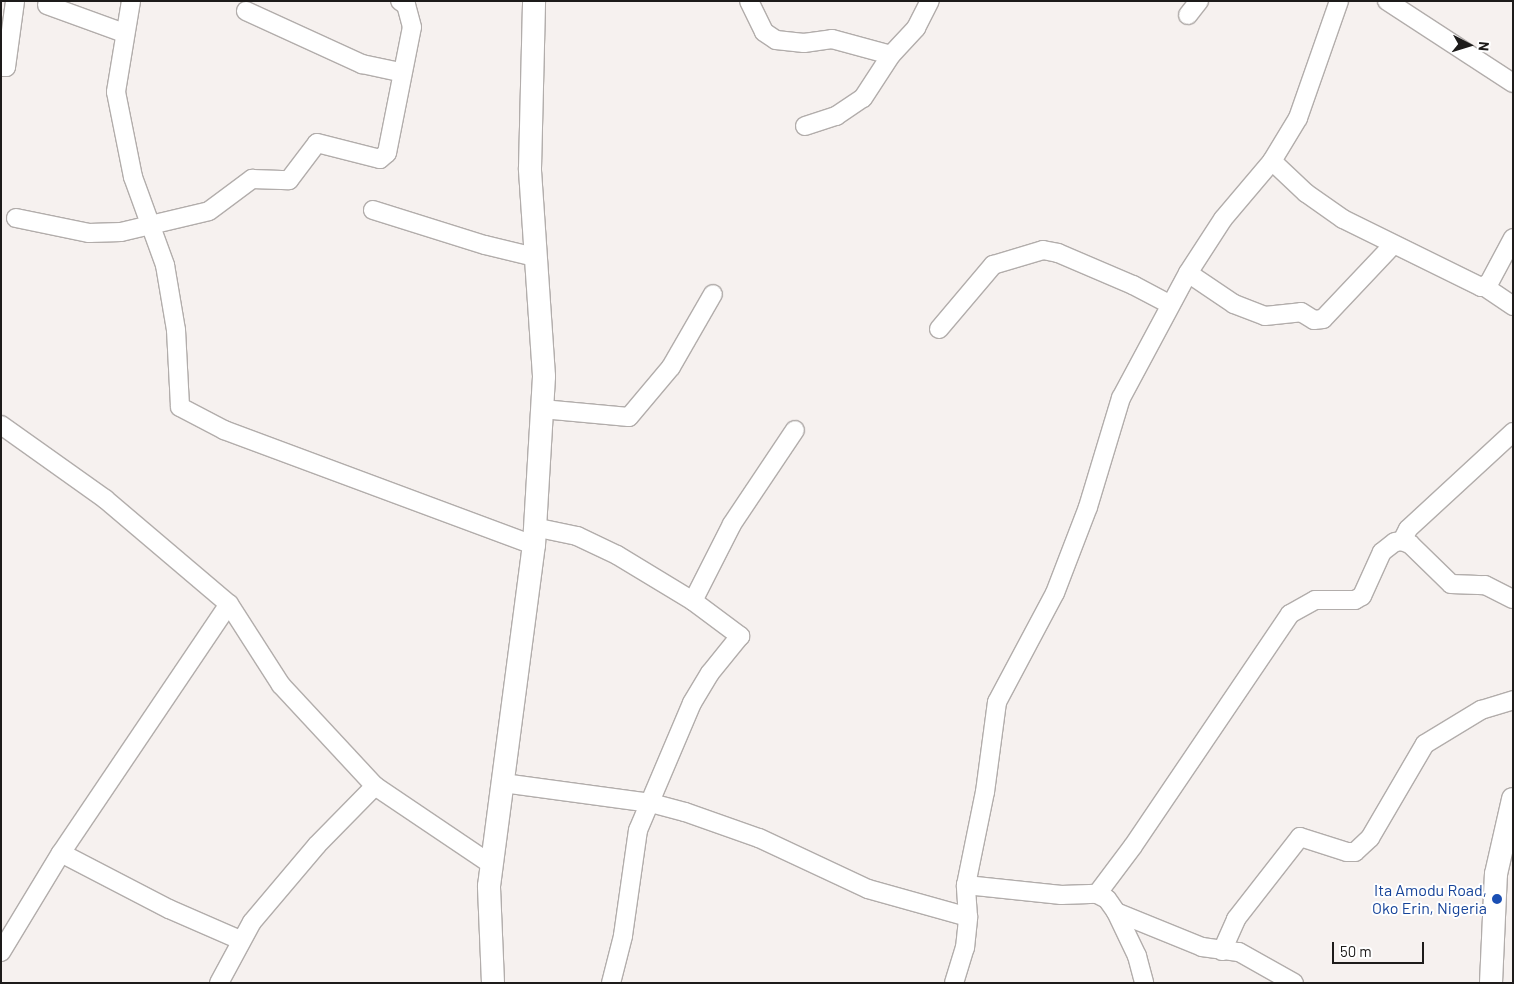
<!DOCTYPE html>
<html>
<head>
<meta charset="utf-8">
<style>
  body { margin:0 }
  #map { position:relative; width:1514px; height:984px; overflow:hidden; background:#f6f1ef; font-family:Barlow,sans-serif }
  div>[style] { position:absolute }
  .roads { filter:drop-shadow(1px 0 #b2adab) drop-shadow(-1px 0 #b2adab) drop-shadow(0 1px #b2adab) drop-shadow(0 -1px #b2adab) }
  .minor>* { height:18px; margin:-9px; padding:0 9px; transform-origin:9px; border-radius:9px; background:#fff }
  .major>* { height:22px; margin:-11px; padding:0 11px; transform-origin:11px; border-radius:11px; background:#fff }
  .dots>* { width:14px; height:14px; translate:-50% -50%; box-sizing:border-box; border:2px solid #fff; border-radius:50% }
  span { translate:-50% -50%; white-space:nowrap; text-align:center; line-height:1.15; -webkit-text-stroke:4px #fff; paint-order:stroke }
  .transit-label { font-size:16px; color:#164399 }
  .right { translate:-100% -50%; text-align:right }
  .frame { position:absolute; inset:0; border:2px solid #1d1b1a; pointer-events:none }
  .north { position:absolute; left:1444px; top:20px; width:50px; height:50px; -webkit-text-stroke:4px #fff; paint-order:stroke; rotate:95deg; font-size:14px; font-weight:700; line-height:20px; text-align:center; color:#1d1b1a }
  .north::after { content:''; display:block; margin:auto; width:18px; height:22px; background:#1d1b1a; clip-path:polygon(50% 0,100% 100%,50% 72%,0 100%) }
  .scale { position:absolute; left:1332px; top:942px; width:92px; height:22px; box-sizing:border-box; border:2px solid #1d1b1a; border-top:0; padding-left:6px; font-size:15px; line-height:18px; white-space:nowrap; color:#1d1b1a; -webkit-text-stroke:4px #fff; paint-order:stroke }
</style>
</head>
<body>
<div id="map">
  <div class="roads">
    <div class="minor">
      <div style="left:131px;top:1px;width:92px;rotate:99.4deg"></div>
      <div style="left:116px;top:92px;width:87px;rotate:78.7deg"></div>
      <div style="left:133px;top:177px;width:94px;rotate:70deg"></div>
      <div style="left:165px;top:265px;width:66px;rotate:80.4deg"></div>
      <div style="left:176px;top:330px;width:77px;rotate:87deg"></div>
      <div style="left:180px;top:407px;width:50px;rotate:27.6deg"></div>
      <div style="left:224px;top:430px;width:331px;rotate:20.4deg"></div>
      <div style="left:749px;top:1px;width:34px;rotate:64deg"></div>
      <div style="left:764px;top:32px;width:14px;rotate:34deg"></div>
      <div style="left:776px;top:40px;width:28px;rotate:6deg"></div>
      <div style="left:804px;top:43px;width:28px;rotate:-8deg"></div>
      <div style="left:832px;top:39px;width:61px;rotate:15.2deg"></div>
      <div style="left:891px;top:55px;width:37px;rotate:-47deg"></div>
      <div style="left:916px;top:28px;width:30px;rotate:-63deg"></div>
      <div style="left:1387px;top:1px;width:150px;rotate:33.1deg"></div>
      <div style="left:47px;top:5px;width:82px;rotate:20deg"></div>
      <div style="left:246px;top:11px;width:128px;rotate:24.6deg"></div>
      <div style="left:362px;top:64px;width:39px;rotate:12deg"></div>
      <div style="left:1188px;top:15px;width:18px;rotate:-52deg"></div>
      <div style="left:1px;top:67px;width:5px"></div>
      <div style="left:6px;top:67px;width:67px;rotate:-82.2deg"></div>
      <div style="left:805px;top:126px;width:33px;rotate:-18deg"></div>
      <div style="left:836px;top:116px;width:32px;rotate:-34deg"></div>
      <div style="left:863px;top:98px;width:51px;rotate:-56.9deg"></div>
      <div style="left:1272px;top:161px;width:47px;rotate:43.3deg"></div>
      <div style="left:1306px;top:193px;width:45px;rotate:35.1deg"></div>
      <div style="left:1343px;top:219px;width:154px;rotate:26.2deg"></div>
      <div style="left:1481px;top:287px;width:9px;rotate:-27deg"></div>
      <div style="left:1489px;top:283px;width:51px;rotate:-61.9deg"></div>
      <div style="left:373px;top:210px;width:117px;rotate:17.4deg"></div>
      <div style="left:485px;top:245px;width:51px;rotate:13.5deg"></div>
      <div style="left:16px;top:218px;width:75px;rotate:11.6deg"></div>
      <div style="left:89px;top:233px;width:32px;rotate:-2deg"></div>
      <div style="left:121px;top:232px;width:90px;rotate:-13.4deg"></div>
      <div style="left:209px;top:211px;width:54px;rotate:-36.7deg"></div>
      <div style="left:252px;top:179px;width:37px;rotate:2deg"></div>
      <div style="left:289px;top:180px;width:46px;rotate:-52.9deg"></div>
      <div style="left:317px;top:143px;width:65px;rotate:14.3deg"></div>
      <div style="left:380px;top:159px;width:9px;rotate:-41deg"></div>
      <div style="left:387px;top:153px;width:128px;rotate:-78.8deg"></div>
      <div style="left:412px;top:27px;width:23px;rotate:-105deg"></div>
      <div style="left:406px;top:5px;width:7px;rotate:-146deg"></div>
      <div style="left:1188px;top:273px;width:55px;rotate:34deg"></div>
      <div style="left:1234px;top:304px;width:33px;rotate:21deg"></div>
      <div style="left:1265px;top:316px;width:36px;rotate:-6deg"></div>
      <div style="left:1301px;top:312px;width:15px;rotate:32deg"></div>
      <div style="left:1314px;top:320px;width:9px;rotate:-6deg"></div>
      <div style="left:1323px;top:319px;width:102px;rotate:-46.6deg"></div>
      <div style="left:1485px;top:287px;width:34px;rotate:34deg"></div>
      <div style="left:939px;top:329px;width:84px;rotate:-49.8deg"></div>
      <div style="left:993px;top:265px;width:52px;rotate:-16.7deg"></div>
      <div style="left:1043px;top:250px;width:15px;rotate:11deg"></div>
      <div style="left:1058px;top:253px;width:82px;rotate:23.1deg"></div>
      <div style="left:1133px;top:285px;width:41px;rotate:27.8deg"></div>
      <div style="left:542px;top:409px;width:87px;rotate:5.3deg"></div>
      <div style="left:629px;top:417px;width:65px;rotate:-50deg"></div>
      <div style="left:671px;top:367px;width:84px;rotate:-60.1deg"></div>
      <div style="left:1px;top:425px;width:128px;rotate:35.4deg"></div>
      <div style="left:105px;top:499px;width:162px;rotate:40.3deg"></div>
      <div style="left:229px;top:604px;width:96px;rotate:57.3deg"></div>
      <div style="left:281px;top:685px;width:138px;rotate:47.1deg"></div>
      <div style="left:375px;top:786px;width:141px;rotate:34deg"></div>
      <div style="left:534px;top:527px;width:44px;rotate:11.8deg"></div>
      <div style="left:577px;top:536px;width:44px;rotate:25.4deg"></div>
      <div style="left:617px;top:555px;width:89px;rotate:31.2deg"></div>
      <div style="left:693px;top:601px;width:59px;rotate:36.7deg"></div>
      <div style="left:740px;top:636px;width:48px;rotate:129deg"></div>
      <div style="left:710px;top:673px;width:35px;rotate:121deg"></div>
      <div style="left:692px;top:703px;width:138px;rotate:113deg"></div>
      <div style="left:638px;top:830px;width:107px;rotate:98.1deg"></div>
      <div style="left:623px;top:936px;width:49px;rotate:104.3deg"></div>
      <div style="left:1402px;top:541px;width:13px;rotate:-63deg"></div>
      <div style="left:1408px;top:529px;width:143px;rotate:-42.7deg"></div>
      <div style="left:693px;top:601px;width:86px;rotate:-63.1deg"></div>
      <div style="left:732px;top:524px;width:113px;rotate:-56.2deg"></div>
      <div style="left:503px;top:783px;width:149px;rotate:7.7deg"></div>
      <div style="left:651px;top:803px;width:35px;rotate:15deg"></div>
      <div style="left:685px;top:812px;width:78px;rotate:19.4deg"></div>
      <div style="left:759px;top:838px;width:120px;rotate:25.1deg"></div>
      <div style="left:868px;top:889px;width:104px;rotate:15.6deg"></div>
      <div style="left:61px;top:853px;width:122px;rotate:27.4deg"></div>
      <div style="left:169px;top:909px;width:77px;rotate:23.6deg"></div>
      <div style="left:966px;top:885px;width:96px;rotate:6deg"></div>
      <div style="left:1061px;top:895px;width:36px;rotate:-2deg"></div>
      <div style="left:1097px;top:894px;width:11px;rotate:27deg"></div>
      <div style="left:1107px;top:899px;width:16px;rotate:55deg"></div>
      <div style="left:1116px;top:912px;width:93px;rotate:22.1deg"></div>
      <div style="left:1202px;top:947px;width:37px;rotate:8deg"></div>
      <div style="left:1239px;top:952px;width:63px;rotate:29.4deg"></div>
      <div style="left:1097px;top:894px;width:60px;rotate:-53.1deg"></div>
      <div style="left:1133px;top:846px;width:280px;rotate:-55.9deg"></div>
      <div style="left:1290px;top:614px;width:29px;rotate:-29deg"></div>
      <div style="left:1315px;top:600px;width:40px"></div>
      <div style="left:1355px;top:600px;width:8px;rotate:-30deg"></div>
      <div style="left:1362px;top:596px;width:48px;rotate:-65.6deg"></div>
      <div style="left:1382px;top:552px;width:16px;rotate:-38deg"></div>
      <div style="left:1395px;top:542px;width:7px;rotate:-8deg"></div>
      <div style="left:1402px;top:541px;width:9px;rotate:21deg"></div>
      <div style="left:1410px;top:544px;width:57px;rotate:44.3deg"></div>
      <div style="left:1451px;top:584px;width:34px;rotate:2deg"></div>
      <div style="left:1485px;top:585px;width:31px;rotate:27deg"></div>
      <div style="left:1116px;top:912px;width:49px;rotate:64.5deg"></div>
      <div style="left:1137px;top:956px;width:28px;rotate:75deg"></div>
      <div style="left:1222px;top:951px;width:35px;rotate:-66deg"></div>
      <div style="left:1236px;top:919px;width:104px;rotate:-52deg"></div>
      <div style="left:1300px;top:837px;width:49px;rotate:17.7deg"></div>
      <div style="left:1347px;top:852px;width:8px"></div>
      <div style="left:1355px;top:852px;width:21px;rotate:-43deg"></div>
      <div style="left:1370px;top:838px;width:109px;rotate:-59.7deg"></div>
      <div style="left:1425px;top:744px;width:66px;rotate:-31.3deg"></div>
      <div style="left:1481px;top:710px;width:34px;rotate:-17deg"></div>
      <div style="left:1px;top:952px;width:116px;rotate:-58.8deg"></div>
      <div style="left:61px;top:853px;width:300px;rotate:-56deg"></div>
      <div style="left:219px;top:983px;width:69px;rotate:-61.6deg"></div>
      <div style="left:252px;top:922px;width:101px;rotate:-49.8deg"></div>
      <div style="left:317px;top:845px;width:83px;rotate:-45.5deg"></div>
      <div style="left:954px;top:983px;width:37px;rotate:-73deg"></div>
      <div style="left:965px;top:948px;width:31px;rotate:-84deg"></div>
      <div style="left:968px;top:917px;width:32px;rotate:-94deg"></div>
      <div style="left:966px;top:885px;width:95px;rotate:-78.5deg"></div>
      <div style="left:985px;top:792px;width:91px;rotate:-82.4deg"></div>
      <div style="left:997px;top:702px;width:123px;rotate:-62deg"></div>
      <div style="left:1055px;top:593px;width:92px;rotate:-69deg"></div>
      <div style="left:1088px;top:507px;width:114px;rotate:-73.2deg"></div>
      <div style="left:1121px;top:398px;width:142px;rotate:-61.8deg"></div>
      <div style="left:1188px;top:273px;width:64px;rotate:-57.1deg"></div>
      <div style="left:1223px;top:219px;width:76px;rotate:-49.8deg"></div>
      <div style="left:1272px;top:161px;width:50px;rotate:-58.8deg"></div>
      <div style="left:1298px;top:118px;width:124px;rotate:-70.7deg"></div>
    </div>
    <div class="major">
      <div style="left:493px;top:983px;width:97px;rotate:-92.4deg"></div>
      <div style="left:489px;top:886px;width:344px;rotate:-82.5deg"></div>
      <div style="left:534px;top:545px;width:169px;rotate:-86.6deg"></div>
      <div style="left:544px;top:376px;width:208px;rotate:-93.9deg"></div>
      <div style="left:530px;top:168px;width:167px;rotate:-88.6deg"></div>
      <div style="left:1491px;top:983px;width:109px;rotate:-87.4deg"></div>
      <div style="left:1496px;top:874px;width:77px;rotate:-77.2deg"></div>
    </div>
  </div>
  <div class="dots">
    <div style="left:1497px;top:899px;background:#1a4fb4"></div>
  </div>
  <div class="transit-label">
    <span class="right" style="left:1487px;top:899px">Ita Amodu Road,<br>Oko Erin, Nigeria</span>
  </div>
  <div class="frame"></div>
  <div class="north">N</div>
  <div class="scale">50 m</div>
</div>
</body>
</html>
